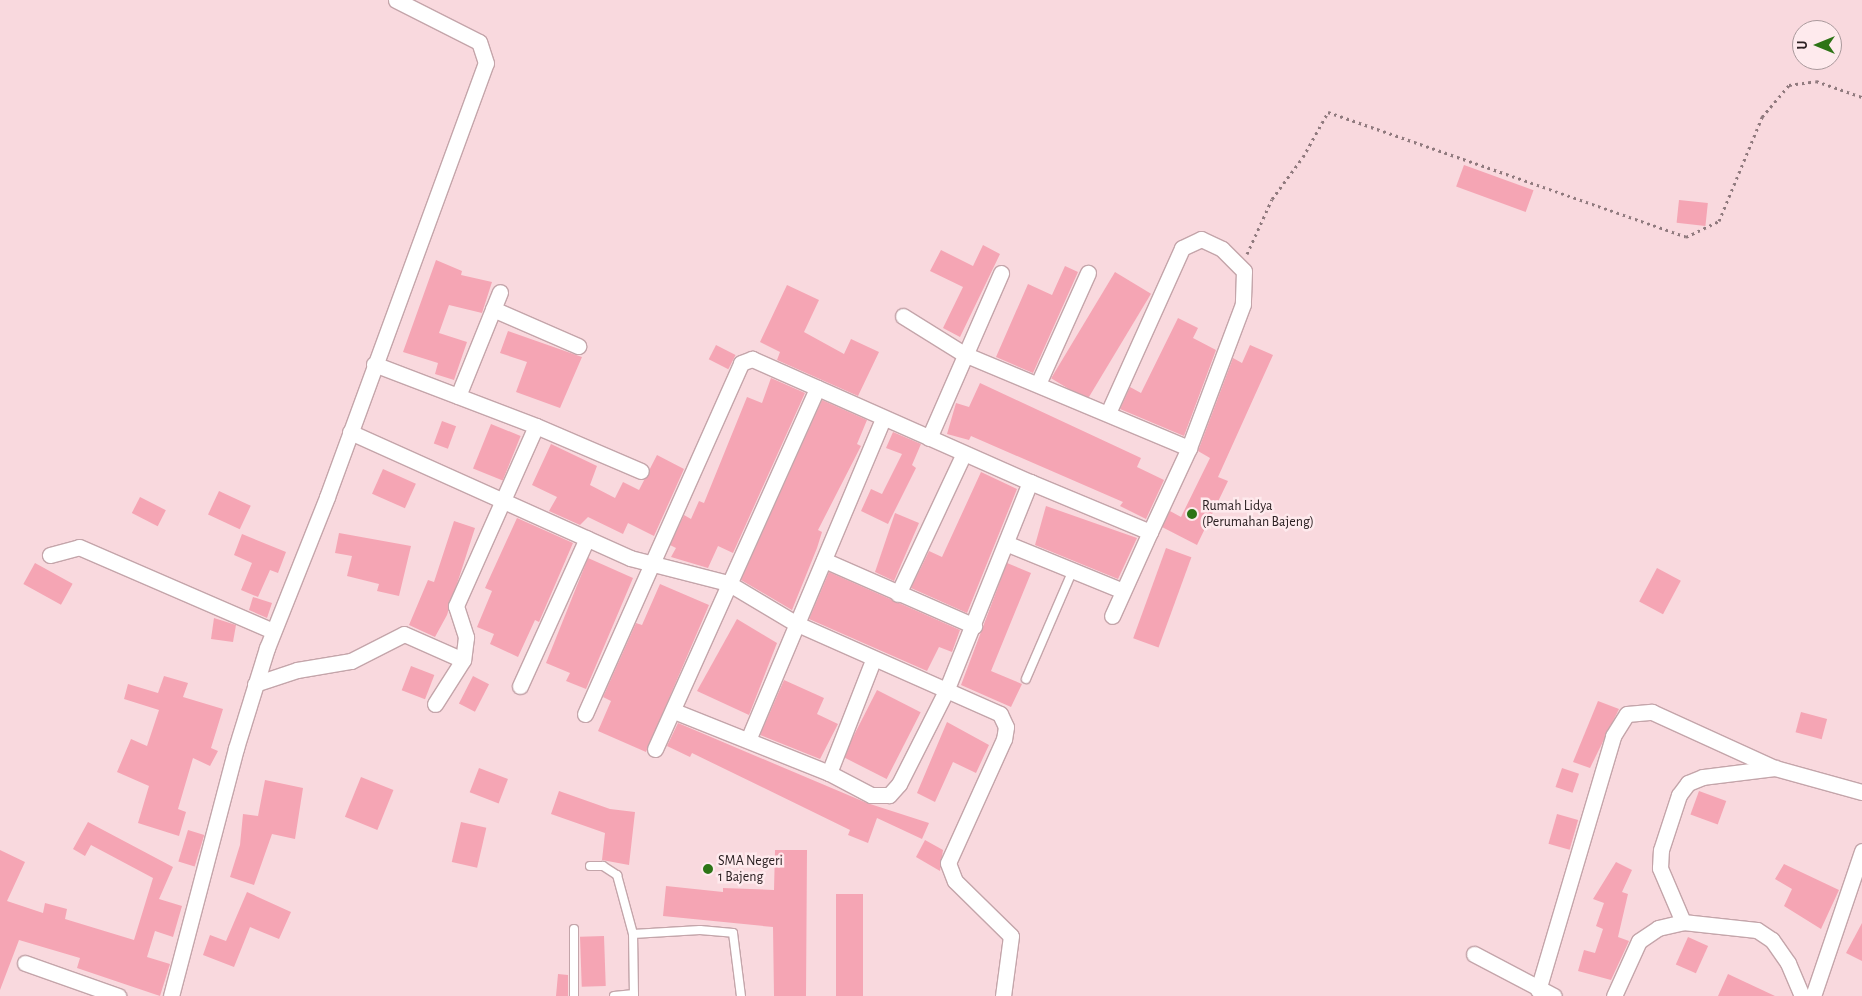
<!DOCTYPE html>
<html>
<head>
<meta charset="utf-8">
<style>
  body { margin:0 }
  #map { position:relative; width:1862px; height:996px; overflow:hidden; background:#f9d9de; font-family:"Alegreya Sans",sans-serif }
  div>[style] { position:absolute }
  .building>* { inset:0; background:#f5a5b4; transform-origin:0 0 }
  .path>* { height:3px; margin-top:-1.5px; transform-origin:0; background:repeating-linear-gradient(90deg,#907a7e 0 2.5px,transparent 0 6.5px) }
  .roads { filter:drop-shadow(1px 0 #c4a5aa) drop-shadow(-1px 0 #c4a5aa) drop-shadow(0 1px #c4a5aa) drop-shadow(0 -1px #c4a5aa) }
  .service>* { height:8px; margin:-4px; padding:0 4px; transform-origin:4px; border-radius:4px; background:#fff }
  .minor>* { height:15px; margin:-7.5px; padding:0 7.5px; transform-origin:7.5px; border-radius:7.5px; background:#fff }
  .dots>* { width:14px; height:14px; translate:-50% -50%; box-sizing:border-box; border:2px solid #feeaed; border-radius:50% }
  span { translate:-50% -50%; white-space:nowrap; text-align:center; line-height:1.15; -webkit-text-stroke:5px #feeaed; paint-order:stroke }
  .poi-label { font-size:14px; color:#2b2022 }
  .left { translate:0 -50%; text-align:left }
  .north { position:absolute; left:1792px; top:20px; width:50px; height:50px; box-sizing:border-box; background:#feeaed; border:1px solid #aa999c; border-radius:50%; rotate:270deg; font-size:14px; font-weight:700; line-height:20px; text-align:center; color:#2b2022 }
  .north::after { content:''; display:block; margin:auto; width:18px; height:22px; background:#2d7416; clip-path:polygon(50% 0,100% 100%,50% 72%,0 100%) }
</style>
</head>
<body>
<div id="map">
  <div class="building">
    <div style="left:1464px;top:165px;width:74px;height:23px;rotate:20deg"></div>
    <div style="left:1679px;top:200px;width:29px;height:23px;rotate:6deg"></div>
    <div style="clip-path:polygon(983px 245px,1000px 254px,960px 337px,943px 328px,963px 287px,930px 271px,941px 250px,973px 266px)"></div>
    <div style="clip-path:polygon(436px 260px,462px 271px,461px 275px,492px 282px,482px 313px,449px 305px,439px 333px,467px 342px,454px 380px,435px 374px,438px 363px,403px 352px)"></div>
    <div style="clip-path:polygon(1065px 266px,1078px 272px,1033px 373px,996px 357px,1028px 284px,1052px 295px)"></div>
    <div style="left:1115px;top:272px;width:42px;height:124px;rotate:31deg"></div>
    <div style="clip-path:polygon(787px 285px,819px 300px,804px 332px,844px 354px,851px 339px,879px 352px,858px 396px,777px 360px,780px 352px,760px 342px)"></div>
    <div style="clip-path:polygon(1178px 318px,1198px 328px,1193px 338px,1216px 350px,1184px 436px,1120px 409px,1130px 387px,1141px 393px)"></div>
    <div style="clip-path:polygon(508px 331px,582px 357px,560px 408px,516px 392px,527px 362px,500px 353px)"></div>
    <div style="left:716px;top:345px;width:22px;height:16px;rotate:27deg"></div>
    <div style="clip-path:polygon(1250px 345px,1273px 355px,1218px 477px,1228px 481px,1197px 545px,1162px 527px,1170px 511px,1181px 517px,1210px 458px,1198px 451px,1233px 358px,1242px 363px)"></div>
    <div style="clip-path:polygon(771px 378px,805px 393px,733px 553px,718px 546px,708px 568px,671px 557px,676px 548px,670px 545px,684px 515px,691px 519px,699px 501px,704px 503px,747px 397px,762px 403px)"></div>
    <div style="clip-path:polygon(980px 383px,1141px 458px,1137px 467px,1164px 480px,1146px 519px,1120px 506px,1123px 502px,971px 436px,969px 440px,947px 434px,956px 403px,969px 407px)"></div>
    <div style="clip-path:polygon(822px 400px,867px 420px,857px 444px,861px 446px,818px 530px,822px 532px,817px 548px,792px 610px,741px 580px)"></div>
    <div style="left:442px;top:421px;width:15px;height:24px;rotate:20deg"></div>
    <div style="left:491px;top:424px;width:32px;height:48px;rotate:22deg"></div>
    <div style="clip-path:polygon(893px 432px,921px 444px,912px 465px,916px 468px,888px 524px,861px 511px,871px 489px,882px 494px,902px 454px,886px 448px)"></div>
    <div style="clip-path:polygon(551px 444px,597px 466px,590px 485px,615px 498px,623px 482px,639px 490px,657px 455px,684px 469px,654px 536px,628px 523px,623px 534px,588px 517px,580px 525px,549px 511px,557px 497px,532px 485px)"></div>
    <div style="left:383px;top:469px;width:36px;height:27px;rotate:24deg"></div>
    <div style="clip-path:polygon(981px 472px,1017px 489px,967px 613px,911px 588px,929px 551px,942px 557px)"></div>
    <div style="left:219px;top:491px;width:35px;height:26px;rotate:25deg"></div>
    <div style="left:140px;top:497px;width:29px;height:18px;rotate:27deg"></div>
    <div style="clip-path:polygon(1046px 506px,1137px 538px,1118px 579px,1035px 545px)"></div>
    <div style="clip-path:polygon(895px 513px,919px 523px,894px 581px,875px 572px)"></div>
    <div style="clip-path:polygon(517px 518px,573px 543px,539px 622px,535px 620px,518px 657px,490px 644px,494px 634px,477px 627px,492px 591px,485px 588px)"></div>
    <div style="clip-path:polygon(454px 521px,475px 528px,447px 615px,435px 637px,409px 625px,428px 580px,434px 582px)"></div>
    <div style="clip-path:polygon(339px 533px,411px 546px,399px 596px,377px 591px,379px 584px,347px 576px,352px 556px,335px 553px)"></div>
    <div style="clip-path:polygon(242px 534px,286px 552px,278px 573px,270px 570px,258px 597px,241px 590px,252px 563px,234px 555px)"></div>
    <div style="left:1166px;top:548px;width:27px;height:96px;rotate:20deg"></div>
    <div style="clip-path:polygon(588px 558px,633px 578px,586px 689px,566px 681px,570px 673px,546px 663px)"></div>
    <div style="left:35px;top:563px;width:43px;height:24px;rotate:29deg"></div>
    <div style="clip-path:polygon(1007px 563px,1031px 573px,991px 671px,1022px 684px,1011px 707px,961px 685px)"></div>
    <div style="left:1657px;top:568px;width:27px;height:38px;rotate:28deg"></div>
    <div style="clip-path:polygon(829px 572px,960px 630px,952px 652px,939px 647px,927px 671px,809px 619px)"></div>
    <div style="clip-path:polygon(660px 584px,709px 605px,646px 752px,598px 731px,611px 701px,603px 697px,636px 623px,642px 625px)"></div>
    <div style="clip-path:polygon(253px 597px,272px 603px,267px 618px,249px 610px)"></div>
    <div style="clip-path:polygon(214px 618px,236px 625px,233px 642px,211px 639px)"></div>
    <div style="clip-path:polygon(737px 619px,777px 643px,749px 715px,697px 691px)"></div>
    <div style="left:411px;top:666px;width:25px;height:26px;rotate:21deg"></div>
    <div style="clip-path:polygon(164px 676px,188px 683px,183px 697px,223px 709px,211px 748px,218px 751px,210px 766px,193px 758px,178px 809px,186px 812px,179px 836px,138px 823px,149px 786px,117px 772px,131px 739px,147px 746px,159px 710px,124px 699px,128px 684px,158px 693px)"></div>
    <div style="left:473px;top:676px;width:18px;height:31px;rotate:27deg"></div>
    <div style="clip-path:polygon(784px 680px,824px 698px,817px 714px,838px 724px,820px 759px,760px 735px)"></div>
    <div style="left:877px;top:690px;width:49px;height:75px;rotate:27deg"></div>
    <div style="clip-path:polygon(1598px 701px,1619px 709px,1590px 768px,1573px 762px)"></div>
    <div style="left:1801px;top:712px;width:27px;height:21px;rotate:15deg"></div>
    <div style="clip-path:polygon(947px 722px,989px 745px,976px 773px,953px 762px,935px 802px,917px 793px)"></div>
    <div style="clip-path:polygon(678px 723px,867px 803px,929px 823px,922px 839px,877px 818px,868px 843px,848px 835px,850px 830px,692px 753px,690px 757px,667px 746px)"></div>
    <div style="left:479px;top:768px;width:31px;height:26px;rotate:21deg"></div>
    <div style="left:1562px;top:768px;width:18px;height:20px;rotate:19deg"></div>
    <div style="left:361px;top:777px;width:35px;height:43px;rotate:22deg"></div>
    <div style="clip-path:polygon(265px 780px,303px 788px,295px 839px,272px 834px,254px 885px,230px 877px,240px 845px,243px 814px,258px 816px)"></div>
    <div style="clip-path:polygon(559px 791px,610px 809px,635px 812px,629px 865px,602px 860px,605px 833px,551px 814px)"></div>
    <div style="left:1699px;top:791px;width:29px;height:25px;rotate:20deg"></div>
    <div style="left:1557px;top:814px;width:22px;height:31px;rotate:16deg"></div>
    <div style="clip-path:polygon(88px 822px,173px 867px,159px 899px,182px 906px,173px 937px,155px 931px,147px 957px,170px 964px,160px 996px,77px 968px,80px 958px,19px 940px,0 990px,0 850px,25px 862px,7px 901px,43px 913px,45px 903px,67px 909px,65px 919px,134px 940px,153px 878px,91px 845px,85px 856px,73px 849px)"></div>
    <div style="left:461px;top:822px;width:26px;height:41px;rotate:13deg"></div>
    <div style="left:188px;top:830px;width:17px;height:33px;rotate:17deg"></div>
    <div style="clip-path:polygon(925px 840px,943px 850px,940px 871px,916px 857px)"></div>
    <div style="clip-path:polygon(775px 850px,807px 850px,806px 996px,774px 996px,773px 927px,663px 916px,666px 886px,723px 892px,723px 888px,774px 890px)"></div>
    <div style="clip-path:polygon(1616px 862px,1632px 870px,1622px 892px,1628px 894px,1618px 937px,1629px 941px,1611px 980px,1578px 971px,1584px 950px,1595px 953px,1603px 929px,1596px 926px,1604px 903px,1593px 899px)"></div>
    <div style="clip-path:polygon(1784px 864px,1839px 890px,1821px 929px,1784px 906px,1792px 889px,1775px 879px)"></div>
    <div style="clip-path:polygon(247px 892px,291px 912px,279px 939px,250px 927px,234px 967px,203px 955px,210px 935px,226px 941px)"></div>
    <div style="left:836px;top:894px;width:27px;height:102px"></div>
    <div style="clip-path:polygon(1862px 923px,1862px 961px,1846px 953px)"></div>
    <div style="left:604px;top:936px;width:50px;height:24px;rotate:88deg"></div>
    <div style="left:1688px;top:937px;width:22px;height:30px;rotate:24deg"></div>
    <div style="clip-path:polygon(558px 974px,568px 975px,568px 996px,556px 996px)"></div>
    <div style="clip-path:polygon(1728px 974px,1775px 996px,1718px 996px)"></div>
  </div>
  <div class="path">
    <div style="left:1247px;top:254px;width:60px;rotate:-65.6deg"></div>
    <div style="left:1272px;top:199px;width:52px;rotate:-53.6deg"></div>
    <div style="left:1303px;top:157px;width:51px;rotate:-60.9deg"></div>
    <div style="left:1328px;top:112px;width:379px;rotate:19.2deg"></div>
    <div style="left:1686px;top:237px;width:37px;rotate:-26deg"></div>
    <div style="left:1719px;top:221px;width:113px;rotate:-67.5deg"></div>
    <div style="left:1762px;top:117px;width:42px;rotate:-49.8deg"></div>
    <div style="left:1789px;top:85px;width:27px;rotate:-8deg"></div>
    <div style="left:1816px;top:81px;width:49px;rotate:19.2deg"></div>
  </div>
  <div class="roads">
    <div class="service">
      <div style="left:1026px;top:679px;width:119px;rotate:-66.7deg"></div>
      <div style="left:590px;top:866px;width:13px"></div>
      <div style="left:603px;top:866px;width:17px;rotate:33deg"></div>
      <div style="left:617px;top:875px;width:61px;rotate:74.8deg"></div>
      <div style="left:574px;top:929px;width:67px;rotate:90deg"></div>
      <div style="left:614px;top:996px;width:20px;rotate:-6deg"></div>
      <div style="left:634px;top:996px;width:62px;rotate:-90.9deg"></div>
      <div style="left:633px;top:934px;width:67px;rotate:-3.4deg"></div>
      <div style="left:700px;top:930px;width:33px;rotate:5deg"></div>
      <div style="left:733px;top:933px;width:64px;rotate:82.8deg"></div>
    </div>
    <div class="minor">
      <div style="left:493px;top:309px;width:93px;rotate:23.5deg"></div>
      <div style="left:903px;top:316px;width:72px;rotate:31.9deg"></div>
      <div style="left:964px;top:354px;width:244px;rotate:22.7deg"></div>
      <div style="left:374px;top:364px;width:173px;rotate:20.9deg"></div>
      <div style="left:536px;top:426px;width:197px;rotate:114deg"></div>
      <div style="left:456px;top:606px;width:33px;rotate:72deg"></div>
      <div style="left:466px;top:637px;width:23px;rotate:97deg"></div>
      <div style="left:463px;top:660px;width:52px;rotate:122.5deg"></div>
      <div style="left:1038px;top:384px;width:122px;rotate:-65.8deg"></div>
      <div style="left:458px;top:396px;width:112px;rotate:-68deg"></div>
      <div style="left:1108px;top:413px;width:181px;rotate:-65.8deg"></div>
      <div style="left:1182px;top:248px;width:21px;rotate:-25deg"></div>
      <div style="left:1201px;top:239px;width:23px;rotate:25deg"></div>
      <div style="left:1222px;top:249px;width:31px;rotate:45deg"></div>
      <div style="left:1244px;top:271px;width:33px;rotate:92deg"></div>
      <div style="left:1243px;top:304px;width:154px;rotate:110.6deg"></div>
      <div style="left:1189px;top:448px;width:93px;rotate:114.9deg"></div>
      <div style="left:536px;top:426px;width:114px;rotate:23.2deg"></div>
      <div style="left:350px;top:432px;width:307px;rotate:24.2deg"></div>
      <div style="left:630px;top:558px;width:101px;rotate:14.3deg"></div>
      <div style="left:728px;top:583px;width:78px;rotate:30.8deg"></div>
      <div style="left:795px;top:623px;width:224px;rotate:23.9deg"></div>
      <div style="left:1000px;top:714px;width:14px;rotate:65deg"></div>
      <div style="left:1006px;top:727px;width:12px;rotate:99deg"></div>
      <div style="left:1004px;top:739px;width:136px;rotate:114.3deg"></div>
      <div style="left:948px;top:863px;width:19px;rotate:69deg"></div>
      <div style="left:955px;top:881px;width:78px;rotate:44.5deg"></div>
      <div style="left:1011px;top:936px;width:61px;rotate:97.6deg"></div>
      <div style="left:929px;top:438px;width:180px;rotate:-66.4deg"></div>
      <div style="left:1030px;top:482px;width:130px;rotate:22.6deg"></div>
      <div style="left:1150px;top:532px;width:92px;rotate:114.3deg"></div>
      <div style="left:1008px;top:544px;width:124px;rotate:22.2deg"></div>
      <div style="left:50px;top:555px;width:30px;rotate:-15deg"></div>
      <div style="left:79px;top:547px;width:211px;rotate:23.4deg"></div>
      <div style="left:824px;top:560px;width:164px;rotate:23.7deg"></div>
      <div style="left:898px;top:594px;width:153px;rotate:-64.9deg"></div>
      <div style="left:255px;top:684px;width:44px;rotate:-18.4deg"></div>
      <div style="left:297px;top:670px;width:55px;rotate:-9.5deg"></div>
      <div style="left:351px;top:661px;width:59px;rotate:-27deg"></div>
      <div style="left:404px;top:634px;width:64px;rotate:23.8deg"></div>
      <div style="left:520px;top:686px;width:162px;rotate:-65.6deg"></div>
      <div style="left:674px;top:711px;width:167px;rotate:21.8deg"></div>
      <div style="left:829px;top:773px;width:121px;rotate:-68.7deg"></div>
      <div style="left:585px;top:714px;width:384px;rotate:-66deg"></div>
      <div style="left:741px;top:363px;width:12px;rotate:-20deg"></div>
      <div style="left:752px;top:359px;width:304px;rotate:23.9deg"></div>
      <div style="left:1030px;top:482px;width:225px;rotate:111.9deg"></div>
      <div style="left:946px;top:691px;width:104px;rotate:116.8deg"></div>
      <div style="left:899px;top:784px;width:15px;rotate:132deg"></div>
      <div style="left:889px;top:795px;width:18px;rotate:180deg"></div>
      <div style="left:871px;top:795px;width:47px;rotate:-152.4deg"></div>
      <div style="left:748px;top:740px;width:348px;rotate:-67.2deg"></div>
      <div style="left:655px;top:749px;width:396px;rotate:-65.8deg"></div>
      <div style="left:1683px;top:922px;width:59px;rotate:-113.1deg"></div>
      <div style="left:1660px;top:868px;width:18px;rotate:-87deg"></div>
      <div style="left:1661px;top:850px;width:58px;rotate:-71.9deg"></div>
      <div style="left:1679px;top:795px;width:15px;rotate:-53deg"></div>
      <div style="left:1688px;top:783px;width:16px;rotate:-22deg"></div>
      <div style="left:1703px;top:777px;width:73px;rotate:-7.1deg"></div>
      <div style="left:1474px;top:954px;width:90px;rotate:27.7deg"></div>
      <div style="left:25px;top:963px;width:99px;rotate:19.5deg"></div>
      <div style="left:1538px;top:990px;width:265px;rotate:-73.5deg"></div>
      <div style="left:1613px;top:736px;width:26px;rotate:-58deg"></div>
      <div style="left:1627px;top:714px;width:25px;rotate:-5deg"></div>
      <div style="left:1652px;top:712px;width:135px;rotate:24.5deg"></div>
      <div style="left:1775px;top:768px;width:90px;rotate:15.4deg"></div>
      <div style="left:171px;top:996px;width:256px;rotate:-75.3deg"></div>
      <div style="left:236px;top:748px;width:105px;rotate:-72.8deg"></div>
      <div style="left:267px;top:648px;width:162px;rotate:-68.3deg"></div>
      <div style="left:327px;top:497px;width:462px;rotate:-69.9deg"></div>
      <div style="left:486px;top:63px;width:22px;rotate:-108deg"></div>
      <div style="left:479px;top:42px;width:93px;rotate:-153.2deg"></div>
      <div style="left:1614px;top:996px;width:60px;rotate:-65.6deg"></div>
      <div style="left:1639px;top:941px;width:23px;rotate:-34deg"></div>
      <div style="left:1658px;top:928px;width:26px;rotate:-13deg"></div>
      <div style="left:1683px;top:922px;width:74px;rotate:6.2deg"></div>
      <div style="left:1757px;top:930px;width:18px;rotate:34deg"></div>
      <div style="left:1772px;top:940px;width:28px;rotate:55deg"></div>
      <div style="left:1788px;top:963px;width:36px;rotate:67deg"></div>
      <div style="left:1813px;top:996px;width:153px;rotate:-71.3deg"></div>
    </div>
  </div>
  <div class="dots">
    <div style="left:1192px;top:514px;background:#2d7416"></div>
    <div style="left:708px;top:869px;background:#2d7416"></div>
  </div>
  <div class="poi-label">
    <span class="left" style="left:1202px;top:514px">Rumah Lidya<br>(Perumahan Bajeng)</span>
    <span class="left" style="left:718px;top:869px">SMA Negeri<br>1 Bajeng</span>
  </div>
  <div class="north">U</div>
</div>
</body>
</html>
